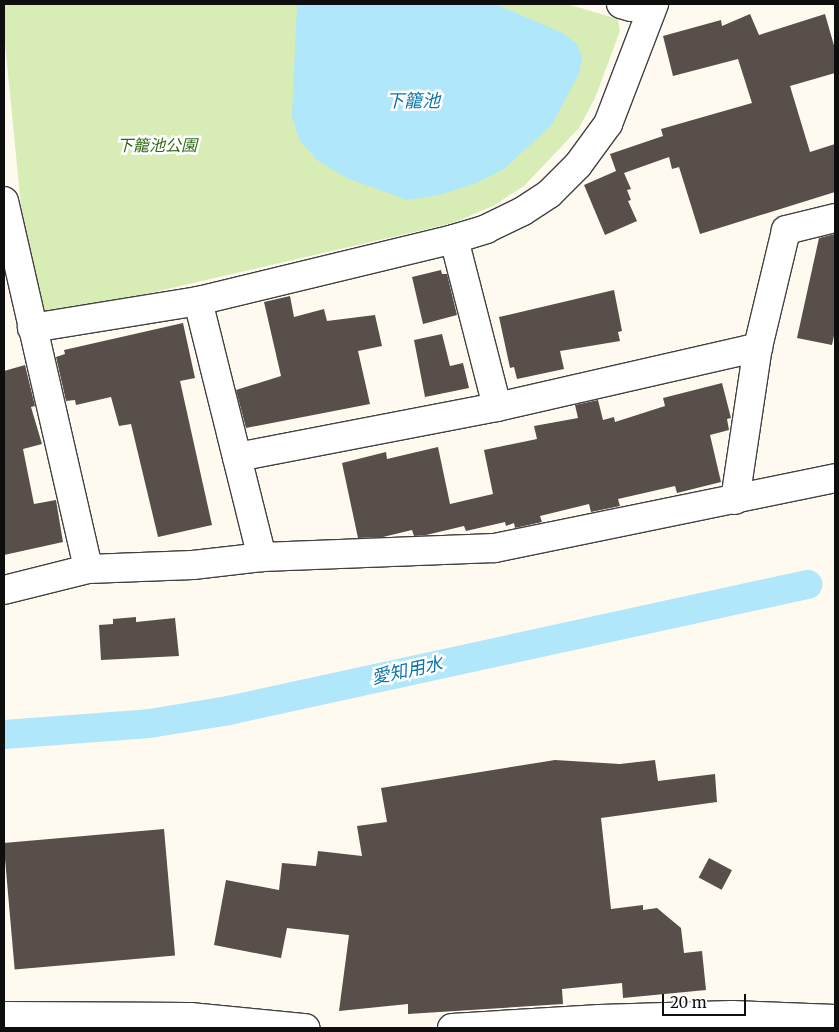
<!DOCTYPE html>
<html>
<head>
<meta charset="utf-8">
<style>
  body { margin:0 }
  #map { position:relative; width:839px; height:1032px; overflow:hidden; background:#fffaf0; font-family:Merriweather,"Noto Sans JP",serif }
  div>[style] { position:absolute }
  .green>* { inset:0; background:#d8edb6 }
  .water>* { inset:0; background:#b0e7fb }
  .canal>* { height:29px; margin:-14.5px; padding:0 14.5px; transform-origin:14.5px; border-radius:14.5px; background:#b0e7fb }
  .building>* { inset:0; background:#584e4a; transform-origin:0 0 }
  .roads { filter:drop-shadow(1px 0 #414141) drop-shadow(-1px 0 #414141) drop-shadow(0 1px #414141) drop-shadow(0 -1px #414141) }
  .minor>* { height:28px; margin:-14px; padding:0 14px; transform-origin:14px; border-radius:14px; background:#fff }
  span { translate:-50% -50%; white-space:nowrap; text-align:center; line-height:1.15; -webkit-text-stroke:5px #fff; paint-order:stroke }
  .park-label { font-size:16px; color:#336c19; font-style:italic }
  .water-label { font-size:18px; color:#0d76ab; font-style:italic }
  .frame { position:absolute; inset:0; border:5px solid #0e0e0e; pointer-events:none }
  .scale { position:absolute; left:662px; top:994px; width:84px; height:22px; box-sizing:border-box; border:2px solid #0e0e0e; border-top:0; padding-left:6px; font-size:15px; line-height:18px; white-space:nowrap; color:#0e0e0e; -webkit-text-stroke:4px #fff; paint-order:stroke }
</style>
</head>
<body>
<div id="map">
  <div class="green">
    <div style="clip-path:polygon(4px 4px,567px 4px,618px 19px,620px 31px,595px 98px,579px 128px,524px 186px,493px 206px,453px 223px,46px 317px,31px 308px,4px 33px)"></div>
  </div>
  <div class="water">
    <div style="clip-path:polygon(297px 4px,495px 4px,563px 33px,577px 44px,582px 58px,579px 74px,551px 126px,504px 169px,474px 184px,439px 195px,407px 200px,344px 177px,317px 160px,299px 140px,292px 116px)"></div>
  </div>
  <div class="canal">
    <div style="left:4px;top:734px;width:145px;rotate:-4.3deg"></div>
    <div style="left:149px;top:723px;width:80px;rotate:-9.3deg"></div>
    <div style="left:228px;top:710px;width:593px;rotate:-12.28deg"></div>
  </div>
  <div class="building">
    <div style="clip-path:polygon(750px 14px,759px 35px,825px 14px,835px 49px,835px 73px,790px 86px,810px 152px,835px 144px,835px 192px,700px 234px,679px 167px,672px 169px,669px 157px,624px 173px,631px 189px,627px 190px,631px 200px,628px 201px,637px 221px,605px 235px,584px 185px,616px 171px,610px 154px,663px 136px,661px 129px,752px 103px,738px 59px,673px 76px,663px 36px,721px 20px,722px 26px)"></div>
    <div style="clip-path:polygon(835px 234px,835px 331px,832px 345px,797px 338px,819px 238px)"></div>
    <div style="clip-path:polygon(441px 270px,442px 274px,447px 274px,457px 315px,423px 324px,412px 277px)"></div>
    <div style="clip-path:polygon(614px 290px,622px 331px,618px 332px,620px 341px,560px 351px,564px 369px,517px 379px,514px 367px,510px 368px,499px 317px)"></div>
    <div style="clip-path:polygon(290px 296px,294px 317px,324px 309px,327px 321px,375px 315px,382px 346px,358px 351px,370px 404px,246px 428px,236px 390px,281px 376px,264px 302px)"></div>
    <div style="clip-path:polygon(183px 323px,195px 378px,180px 381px,212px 525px,158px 537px,131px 424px,119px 426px,111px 397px,76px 405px,75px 400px,66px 401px,56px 357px,65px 354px,64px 350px)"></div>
    <div style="clip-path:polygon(442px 334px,450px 366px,463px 363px,469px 388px,425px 397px,414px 340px)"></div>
    <div style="clip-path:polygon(25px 365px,35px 406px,31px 407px,42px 444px,23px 449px,34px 504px,56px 500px,63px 542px,4px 555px,4px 371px)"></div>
    <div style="clip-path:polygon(722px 383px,731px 418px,727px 419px,729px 430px,710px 435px,721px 482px,677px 493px,675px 486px,618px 499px,620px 506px,591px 512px,589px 504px,540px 516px,542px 522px,515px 528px,514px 523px,506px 526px,505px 522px,466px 531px,464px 526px,426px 535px,414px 536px,412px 530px,383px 537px,358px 538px,342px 463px,386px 452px,387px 459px,438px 447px,450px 504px,493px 494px,484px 450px,537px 439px,534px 426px,578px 418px,575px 405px,598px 400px,603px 420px,614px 417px,615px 422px,665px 406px,663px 398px)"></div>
    <div style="clip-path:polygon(136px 617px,136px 622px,175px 618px,179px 656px,101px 660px,99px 625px,113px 624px,113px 619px)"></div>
    <div style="clip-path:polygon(555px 760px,620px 764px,655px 760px,658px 781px,715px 774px,717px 802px,601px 818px,611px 909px,643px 905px,643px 910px,657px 908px,681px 928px,684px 953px,702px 951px,706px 990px,623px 998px,622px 983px,562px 989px,563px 1004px,408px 1014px,408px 1004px,339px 1011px,349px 935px,287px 928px,281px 958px,214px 945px,226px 880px,279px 890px,282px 863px,316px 866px,318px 851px,362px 856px,357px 826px,387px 822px,381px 788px)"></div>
    <div style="left:164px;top:829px;width:127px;height:161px;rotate:85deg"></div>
    <div style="left:709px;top:858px;width:26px;height:22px;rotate:28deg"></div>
  </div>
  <div class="roads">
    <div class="minor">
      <div style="left:621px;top:4px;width:10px;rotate:17deg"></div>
      <div style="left:631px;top:7px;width:18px;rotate:-9deg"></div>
      <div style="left:4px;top:201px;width:377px;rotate:77.1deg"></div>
      <div style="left:454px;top:239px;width:173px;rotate:75.6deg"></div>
      <div style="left:198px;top:301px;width:264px;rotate:76deg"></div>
      <div style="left:32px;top:328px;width:168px;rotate:-9.2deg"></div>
      <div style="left:198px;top:301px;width:263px;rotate:-13.6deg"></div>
      <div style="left:454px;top:239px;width:34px;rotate:-17deg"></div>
      <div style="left:486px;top:229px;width:41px;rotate:-25.9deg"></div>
      <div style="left:523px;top:211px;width:31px;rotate:-33deg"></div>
      <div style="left:549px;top:194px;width:41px;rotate:-45deg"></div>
      <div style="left:578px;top:165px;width:51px;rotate:-53.8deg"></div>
      <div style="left:608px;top:124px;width:129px;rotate:-69deg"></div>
      <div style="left:237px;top:457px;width:265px;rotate:-10.9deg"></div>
      <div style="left:497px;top:407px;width:268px;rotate:-12.9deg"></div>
      <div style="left:735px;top:500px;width:155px;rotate:-81.5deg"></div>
      <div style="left:758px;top:347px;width:120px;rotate:-76.5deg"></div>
      <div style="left:786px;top:230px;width:50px;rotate:-13.8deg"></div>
      <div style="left:4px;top:590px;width:87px;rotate:-14deg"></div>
      <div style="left:88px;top:569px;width:105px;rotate:-2.2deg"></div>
      <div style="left:193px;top:565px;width:69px;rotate:-6.6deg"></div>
      <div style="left:262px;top:557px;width:233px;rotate:-2.2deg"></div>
      <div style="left:495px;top:548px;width:347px;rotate:-11.6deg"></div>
      <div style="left:4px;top:1016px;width:186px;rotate:0.3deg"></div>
      <div style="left:190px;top:1017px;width:116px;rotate:5.5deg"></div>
      <div style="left:452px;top:1028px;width:148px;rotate:-3.5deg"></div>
      <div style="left:600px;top:1019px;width:132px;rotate:-1.7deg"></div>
      <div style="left:732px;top:1015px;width:103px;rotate:2.2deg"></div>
    </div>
  </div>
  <div class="park-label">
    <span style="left:157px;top:145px">下籠池公園</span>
  </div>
  <div class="water-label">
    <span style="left:413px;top:101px">下籠池</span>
    <span style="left:407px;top:671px;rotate:-12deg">愛知用水</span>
  </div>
  <div class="frame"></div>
  <div class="scale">20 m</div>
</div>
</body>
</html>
